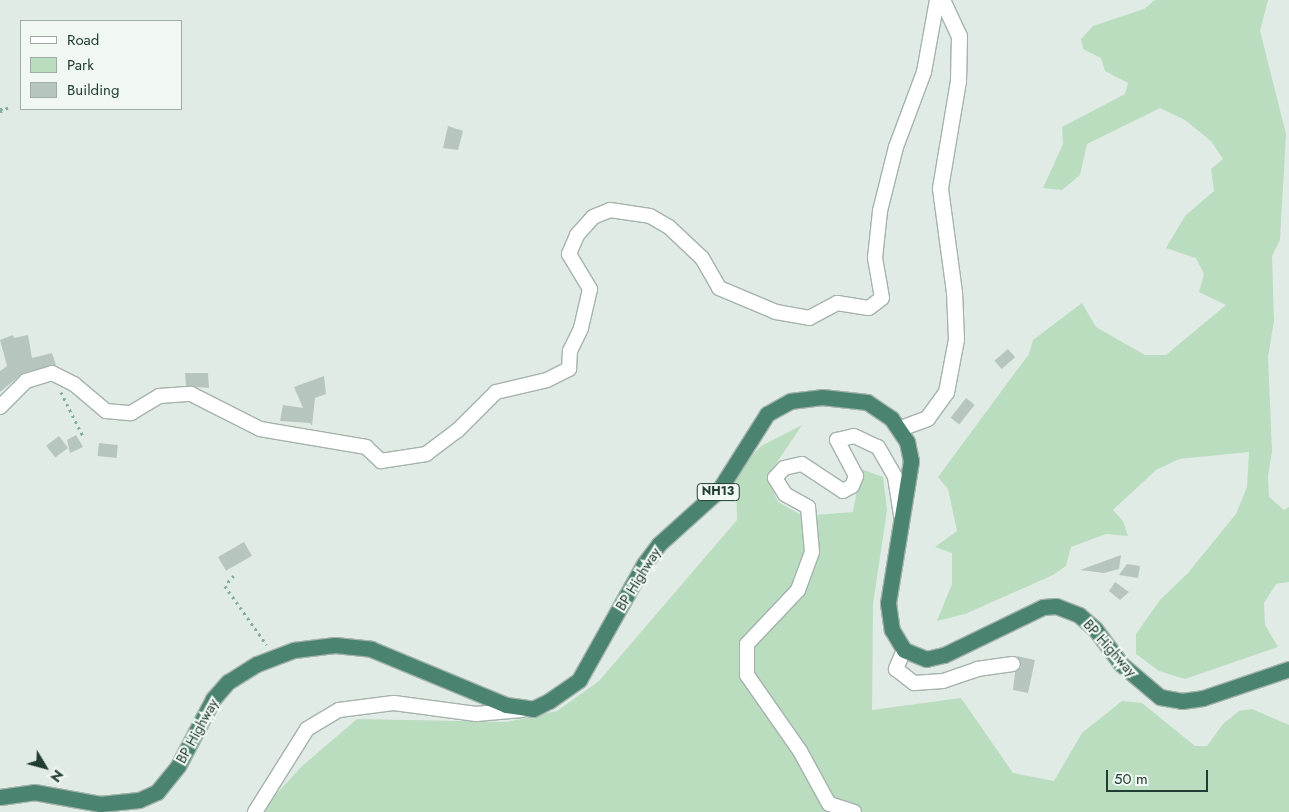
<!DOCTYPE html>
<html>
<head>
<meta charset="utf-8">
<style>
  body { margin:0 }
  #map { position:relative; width:1289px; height:812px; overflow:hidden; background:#e1ebe5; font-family:Jost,sans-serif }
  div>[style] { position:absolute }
  .green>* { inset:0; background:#badcbf }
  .building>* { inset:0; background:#b6c6be; transform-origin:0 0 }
  .path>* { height:2.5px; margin-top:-1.25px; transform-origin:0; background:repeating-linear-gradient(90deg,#81af9c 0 2.5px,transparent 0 6.5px) }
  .roads { filter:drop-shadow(1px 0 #a4b3ac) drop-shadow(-1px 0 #a4b3ac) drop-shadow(0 1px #a4b3ac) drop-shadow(0 -1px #a4b3ac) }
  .minor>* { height:14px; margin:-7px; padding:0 7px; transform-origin:7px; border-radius:7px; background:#fff }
  .tertiary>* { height:15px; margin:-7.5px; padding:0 7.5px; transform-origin:7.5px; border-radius:7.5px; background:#fff }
  .trunk>* { height:15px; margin:-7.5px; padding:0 7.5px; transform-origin:7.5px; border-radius:7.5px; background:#4a8470 }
  span { translate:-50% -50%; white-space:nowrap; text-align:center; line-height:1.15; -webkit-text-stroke:4.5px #f1f8f4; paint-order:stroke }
  .shield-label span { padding:1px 4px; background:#f1f8f4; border:1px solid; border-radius:4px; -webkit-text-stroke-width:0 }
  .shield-label { font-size:12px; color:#213c32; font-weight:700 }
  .street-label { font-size:14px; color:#213c32 }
  .legend { position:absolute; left:20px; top:20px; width:162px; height:90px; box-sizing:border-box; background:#f1f8f4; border:1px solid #9eada6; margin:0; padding:6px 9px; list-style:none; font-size:15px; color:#213c32 }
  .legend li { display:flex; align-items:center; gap:10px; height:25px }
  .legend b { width:25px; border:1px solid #9eada6 }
  .north { position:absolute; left:20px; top:742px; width:50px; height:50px; -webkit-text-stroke:4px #f1f8f4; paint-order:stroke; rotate:127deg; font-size:14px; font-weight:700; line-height:20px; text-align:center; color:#213c32 }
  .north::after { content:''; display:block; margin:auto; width:18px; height:22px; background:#213c32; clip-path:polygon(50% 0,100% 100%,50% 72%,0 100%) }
  .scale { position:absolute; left:1106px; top:770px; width:102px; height:22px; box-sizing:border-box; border:2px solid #213c32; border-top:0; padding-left:6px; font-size:15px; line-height:18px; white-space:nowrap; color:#213c32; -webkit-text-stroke:4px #f1f8f4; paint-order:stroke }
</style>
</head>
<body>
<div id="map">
  <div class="green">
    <div style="clip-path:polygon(1155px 0,1268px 0,1260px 31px,1286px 134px,1280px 240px,1272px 256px,1274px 321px,1268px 357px,1272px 451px,1268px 476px,1269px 497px,1284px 510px,1289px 507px,1289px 582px,1276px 584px,1264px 603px,1265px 625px,1278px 647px,1185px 679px,1159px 671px,1136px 654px,1136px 634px,1160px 600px,1188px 573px,1236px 514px,1247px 487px,1249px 452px,1179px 459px,1156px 470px,1113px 510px,1123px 521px,1128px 536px,1106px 534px,1071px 547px,1066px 566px,1053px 575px,965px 614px,937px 621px,952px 584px,952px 553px,935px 547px,957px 531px,948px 489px,938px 477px,1029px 354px,1033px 340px,1082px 303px,1096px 327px,1145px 355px,1166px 355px,1226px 305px,1199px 292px,1204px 274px,1196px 258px,1166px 248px,1185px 216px,1214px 191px,1211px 169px,1223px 159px,1211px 141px,1185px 120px,1160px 108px,1142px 117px,1087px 144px,1080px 175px,1062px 190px,1043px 188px,1063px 144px,1062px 127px,1125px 94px,1128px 83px,1105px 71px,1101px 58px,1083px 49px,1081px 39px,1093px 26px,1144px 9px)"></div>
    <div style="clip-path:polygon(802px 425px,767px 477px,778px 502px,803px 516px,853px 512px,861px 469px,883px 477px,887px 510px,873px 604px,872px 710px,961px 698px,1013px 773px,1054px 781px,1082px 733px,1122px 701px,1142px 703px,1195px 746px,1207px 746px,1223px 724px,1239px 711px,1252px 709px,1289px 725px,1289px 812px,260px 812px,301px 767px,357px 719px,507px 722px,557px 711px,599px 681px,737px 520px,736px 473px,761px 446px)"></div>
  </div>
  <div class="building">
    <div style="clip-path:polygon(448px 126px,463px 131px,458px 150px,443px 148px)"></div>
    <div style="clip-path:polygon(13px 335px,14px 338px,28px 335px,32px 358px,52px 353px,56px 365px,23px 373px,0 392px,0 371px,7px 366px,0 340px)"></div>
    <div style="left:1008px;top:349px;width:11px;height:18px;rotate:49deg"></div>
    <div style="clip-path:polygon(185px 373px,208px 373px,209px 388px,186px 386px)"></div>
    <div style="clip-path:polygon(324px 376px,326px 394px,315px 398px,312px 426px,310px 423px,280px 421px,283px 405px,303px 408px,294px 387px)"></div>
    <div style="left:966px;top:398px;width:11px;height:25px;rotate:38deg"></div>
    <div style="clip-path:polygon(76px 435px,83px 447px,70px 453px,67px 440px)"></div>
    <div style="left:59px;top:436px;width:15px;height:16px;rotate:53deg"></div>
    <div style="left:99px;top:443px;width:19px;height:13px;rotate:6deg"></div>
    <div style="left:244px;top:542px;width:16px;height:30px;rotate:60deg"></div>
    <div style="clip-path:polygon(1121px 555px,1119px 569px,1104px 573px,1080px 570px)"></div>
    <div style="clip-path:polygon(1127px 564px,1140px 566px,1138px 578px,1119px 575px)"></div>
    <div style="clip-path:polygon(1115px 582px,1129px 592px,1120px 600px,1109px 591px)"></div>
    <div style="clip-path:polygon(1017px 656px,1035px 660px,1028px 693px,1013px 690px,1015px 672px,1021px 667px)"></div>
  </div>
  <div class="path">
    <div style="left:0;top:109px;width:8px;rotate:-7deg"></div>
    <div style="left:8px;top:108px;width:9px;rotate:153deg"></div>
    <div style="left:61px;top:392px;width:49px;rotate:63.4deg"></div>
    <div style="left:234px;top:576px;width:13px;rotate:132deg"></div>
    <div style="left:225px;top:586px;width:72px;rotate:54.6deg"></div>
  </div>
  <div class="roads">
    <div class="minor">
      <div style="left:0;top:407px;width:37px;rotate:-45deg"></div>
      <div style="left:26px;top:381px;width:27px;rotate:-17deg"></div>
      <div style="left:52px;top:373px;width:25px;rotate:27deg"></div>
      <div style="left:74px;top:384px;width:42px;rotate:40.2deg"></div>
      <div style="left:106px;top:411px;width:25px;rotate:5deg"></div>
      <div style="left:131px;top:413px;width:33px;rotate:-31deg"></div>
      <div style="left:159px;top:396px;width:32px;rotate:-4deg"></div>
      <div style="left:191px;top:394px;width:77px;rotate:26.9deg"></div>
      <div style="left:260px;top:429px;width:108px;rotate:9.6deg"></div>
      <div style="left:366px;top:447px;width:21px;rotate:43deg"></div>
      <div style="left:381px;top:461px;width:46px;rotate:-8.8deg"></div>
      <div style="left:426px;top:454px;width:39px;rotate:-37deg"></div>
      <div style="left:457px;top:431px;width:55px;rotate:-45deg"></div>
      <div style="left:496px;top:392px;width:52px;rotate:-13.2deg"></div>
      <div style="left:547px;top:380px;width:25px;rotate:-27deg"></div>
      <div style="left:569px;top:369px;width:18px;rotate:-87deg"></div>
      <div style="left:570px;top:351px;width:25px;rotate:-64deg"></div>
      <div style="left:581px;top:328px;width:40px;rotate:-77deg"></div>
      <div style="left:590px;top:289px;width:41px;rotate:-121deg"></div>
      <div style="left:569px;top:254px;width:21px;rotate:-67deg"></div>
      <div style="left:577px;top:235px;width:24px;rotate:-48deg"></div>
      <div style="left:593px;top:217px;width:18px;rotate:-22deg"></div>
      <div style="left:610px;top:210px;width:40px;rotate:8.5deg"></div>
      <div style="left:650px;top:216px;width:22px;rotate:30deg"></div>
      <div style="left:669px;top:227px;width:45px;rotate:43.2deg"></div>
      <div style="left:702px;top:258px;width:34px;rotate:60deg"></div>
      <div style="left:719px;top:288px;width:62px;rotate:22.8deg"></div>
      <div style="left:776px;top:312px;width:34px;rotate:10deg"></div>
      <div style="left:809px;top:318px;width:32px;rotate:-28deg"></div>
      <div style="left:837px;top:303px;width:32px;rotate:9deg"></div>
      <div style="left:869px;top:308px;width:16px;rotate:-38deg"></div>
      <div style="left:882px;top:298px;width:41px;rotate:-99.9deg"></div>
      <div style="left:875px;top:258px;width:47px;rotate:-83.9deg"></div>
      <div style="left:880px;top:211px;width:66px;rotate:-76deg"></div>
      <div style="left:896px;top:147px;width:80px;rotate:-69.5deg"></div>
      <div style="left:924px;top:72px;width:73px;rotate:-79.8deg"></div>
      <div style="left:904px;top:650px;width:21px;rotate:113deg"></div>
      <div style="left:896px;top:669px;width:23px;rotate:38deg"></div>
      <div style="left:914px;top:683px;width:29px;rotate:-4deg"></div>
      <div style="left:943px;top:681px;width:36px;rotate:-19deg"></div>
      <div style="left:977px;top:669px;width:36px;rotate:-8deg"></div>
      <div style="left:255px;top:812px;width:98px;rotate:-57.9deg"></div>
      <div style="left:307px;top:729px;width:37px;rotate:-31deg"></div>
      <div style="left:339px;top:710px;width:55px;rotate:-7.3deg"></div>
      <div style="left:394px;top:703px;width:83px;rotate:7.6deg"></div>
      <div style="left:476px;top:714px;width:46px;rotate:-5deg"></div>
      <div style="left:854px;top:812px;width:26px;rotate:-162deg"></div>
      <div style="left:829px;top:804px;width:60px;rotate:-118.7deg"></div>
      <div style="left:800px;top:751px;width:93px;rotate:-124.9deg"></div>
      <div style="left:747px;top:675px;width:31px;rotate:-90deg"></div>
      <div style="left:747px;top:644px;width:74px;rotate:-46.6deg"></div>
      <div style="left:798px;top:590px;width:40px;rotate:-69.8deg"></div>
      <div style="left:812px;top:552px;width:45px;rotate:-95.1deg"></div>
      <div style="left:808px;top:507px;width:26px;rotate:-151deg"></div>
      <div style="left:785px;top:494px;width:19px;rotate:-122deg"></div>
      <div style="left:775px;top:478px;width:13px;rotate:-48deg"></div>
      <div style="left:784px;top:468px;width:18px;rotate:-13deg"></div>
      <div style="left:802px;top:464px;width:49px;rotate:33.4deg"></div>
      <div style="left:843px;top:491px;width:10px;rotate:-29deg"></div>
      <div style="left:852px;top:486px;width:11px;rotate:-68deg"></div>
      <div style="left:856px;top:476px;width:41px;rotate:-117.8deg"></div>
      <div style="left:837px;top:440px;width:17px;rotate:-13deg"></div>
      <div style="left:854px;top:436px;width:26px;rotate:25deg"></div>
      <div style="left:878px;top:447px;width:34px;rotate:60deg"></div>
      <div style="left:895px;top:477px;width:38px;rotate:81deg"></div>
    </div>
    <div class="tertiary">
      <div style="left:900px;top:428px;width:29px;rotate:-20deg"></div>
      <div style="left:927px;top:418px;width:32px;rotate:-54deg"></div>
      <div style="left:946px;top:392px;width:54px;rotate:-79.3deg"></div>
      <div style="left:956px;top:339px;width:47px;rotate:-92.4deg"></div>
      <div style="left:954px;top:292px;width:105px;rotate:-97.7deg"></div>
      <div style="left:940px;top:188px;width:109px;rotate:-80.5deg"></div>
      <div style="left:958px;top:81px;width:45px;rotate:-88.7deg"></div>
      <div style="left:959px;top:36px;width:40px;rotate:-115deg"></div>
    </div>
    <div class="trunk">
      <div style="left:0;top:797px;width:34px;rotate:-8deg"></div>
      <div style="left:34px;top:792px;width:67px;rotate:10.3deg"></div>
      <div style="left:100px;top:804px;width:39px;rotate:-6deg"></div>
      <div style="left:139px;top:800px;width:20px;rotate:-24deg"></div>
      <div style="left:157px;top:792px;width:33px;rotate:-51deg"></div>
      <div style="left:178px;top:766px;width:76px;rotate:-62.4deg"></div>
      <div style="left:213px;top:699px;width:23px;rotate:-49deg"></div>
      <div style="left:228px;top:682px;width:34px;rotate:-32deg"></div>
      <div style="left:257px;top:664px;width:40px;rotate:-21deg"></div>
      <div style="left:294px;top:650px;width:41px;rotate:-7deg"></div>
      <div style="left:335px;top:645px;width:36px;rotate:6deg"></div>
      <div style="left:371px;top:649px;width:146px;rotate:22.5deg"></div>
      <div style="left:506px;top:705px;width:27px;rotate:8deg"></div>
      <div style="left:533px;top:709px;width:18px;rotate:-27deg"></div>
      <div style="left:549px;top:701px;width:37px;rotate:-35deg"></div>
      <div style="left:579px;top:680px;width:133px;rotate:-60.7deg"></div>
      <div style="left:644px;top:564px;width:25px;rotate:-53deg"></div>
      <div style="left:659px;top:544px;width:81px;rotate:-42deg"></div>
      <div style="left:719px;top:490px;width:90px;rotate:-57.7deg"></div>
      <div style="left:767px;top:414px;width:26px;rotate:-29deg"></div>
      <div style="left:790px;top:401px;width:32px;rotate:-7deg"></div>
      <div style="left:822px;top:397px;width:45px;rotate:6.3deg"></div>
      <div style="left:867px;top:402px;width:29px;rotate:34deg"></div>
      <div style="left:891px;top:418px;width:29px;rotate:56deg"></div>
      <div style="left:907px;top:442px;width:19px;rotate:78deg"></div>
      <div style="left:911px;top:461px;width:144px;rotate:99.2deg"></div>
      <div style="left:888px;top:603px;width:27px;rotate:82deg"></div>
      <div style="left:892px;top:630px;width:23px;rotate:59deg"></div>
      <div style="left:904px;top:650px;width:24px;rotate:22deg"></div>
      <div style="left:926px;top:659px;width:18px;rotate:-13deg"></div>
      <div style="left:944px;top:655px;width:110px;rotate:-25.9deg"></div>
      <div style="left:1043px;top:607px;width:13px;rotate:-4deg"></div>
      <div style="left:1056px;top:606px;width:25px;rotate:21deg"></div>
      <div style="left:1079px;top:615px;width:21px;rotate:41deg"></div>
      <div style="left:1095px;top:629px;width:44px;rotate:53.4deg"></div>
      <div style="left:1121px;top:664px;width:51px;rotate:40.2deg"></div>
      <div style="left:1160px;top:697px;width:22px;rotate:10deg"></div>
      <div style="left:1182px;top:701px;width:21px;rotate:-8deg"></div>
      <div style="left:1203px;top:698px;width:91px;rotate:-18.6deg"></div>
    </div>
  </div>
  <div class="shield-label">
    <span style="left:718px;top:492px">NH13</span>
  </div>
  <div class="street-label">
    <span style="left:638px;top:579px;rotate:-58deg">BP Highway</span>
    <span style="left:1110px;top:648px;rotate:48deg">BP Highway</span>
    <span style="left:197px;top:731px;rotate:-61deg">BP Highway</span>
  </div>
  <ul class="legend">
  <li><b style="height:6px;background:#fff"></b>Road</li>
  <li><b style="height:14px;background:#badcbf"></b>Park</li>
  <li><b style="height:14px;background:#b6c6be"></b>Building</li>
  </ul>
  <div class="north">N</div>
  <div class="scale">50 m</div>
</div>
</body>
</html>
